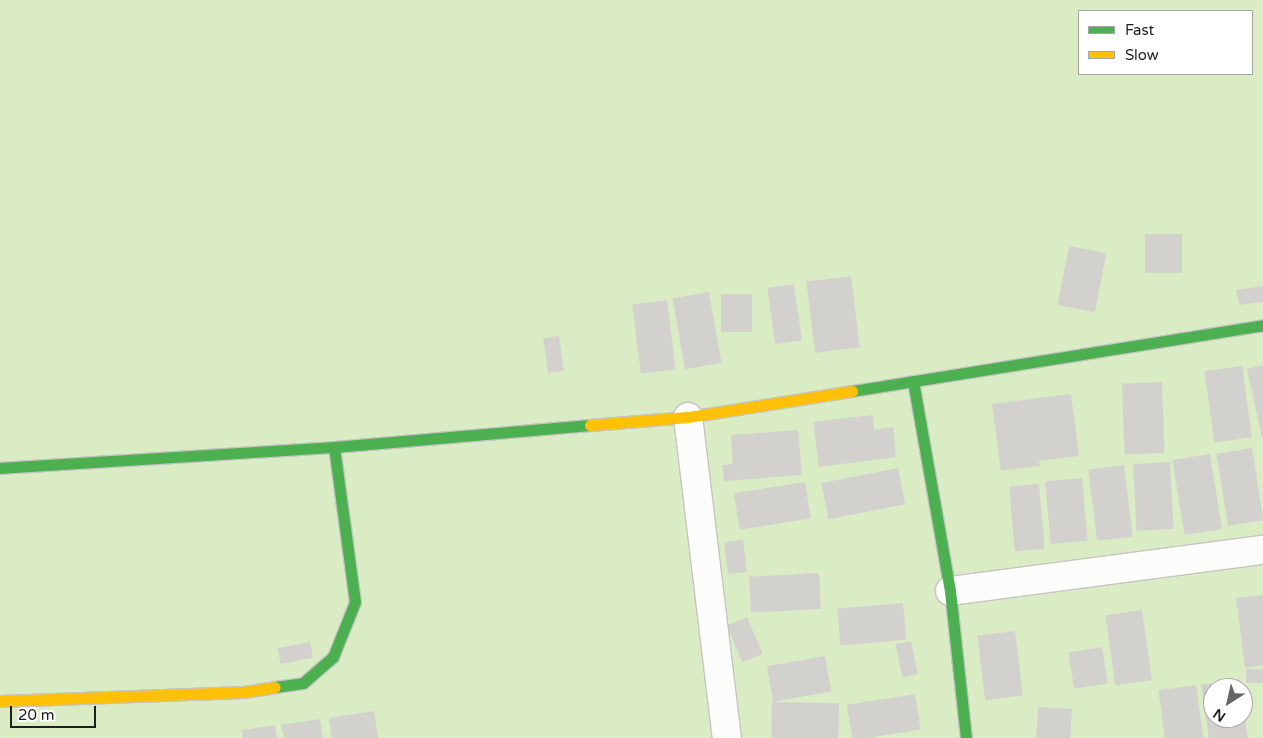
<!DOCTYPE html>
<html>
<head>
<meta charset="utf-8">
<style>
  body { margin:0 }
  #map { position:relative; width:1263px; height:738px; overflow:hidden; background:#edebe7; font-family:"Varela Round",sans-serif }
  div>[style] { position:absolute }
  .grass>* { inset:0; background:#daecc4 }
  .building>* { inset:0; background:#d3d1ce; transform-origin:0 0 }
  .roads { filter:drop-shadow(1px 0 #c5c4c3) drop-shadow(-1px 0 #c5c4c3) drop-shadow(0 1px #c5c4c3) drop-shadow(0 -1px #c5c4c3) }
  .street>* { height:28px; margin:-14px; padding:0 14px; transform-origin:14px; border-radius:14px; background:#fcfcfb }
  .fast>* { height:11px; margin:-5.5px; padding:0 5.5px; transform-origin:5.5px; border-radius:5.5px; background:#4caf50 }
  .slow>* { height:11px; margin:-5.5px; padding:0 5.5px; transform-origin:5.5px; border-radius:5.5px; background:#ffc107 }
  span { translate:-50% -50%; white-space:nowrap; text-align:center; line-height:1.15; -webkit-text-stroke:4.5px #fff; paint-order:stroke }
  .legend { position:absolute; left:1078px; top:10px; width:175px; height:65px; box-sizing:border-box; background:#fff; border:1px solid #a5a5a5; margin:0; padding:6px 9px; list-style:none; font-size:15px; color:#1e1e1e }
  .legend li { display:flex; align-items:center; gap:10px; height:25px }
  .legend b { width:25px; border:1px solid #a5a5a5 }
  .north { position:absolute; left:1203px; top:678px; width:50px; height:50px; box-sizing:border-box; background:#fff; border:1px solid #a5a5a5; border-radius:50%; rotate:215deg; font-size:14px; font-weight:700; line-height:20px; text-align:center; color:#1e1e1e }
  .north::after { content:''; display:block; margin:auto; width:18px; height:22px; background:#666664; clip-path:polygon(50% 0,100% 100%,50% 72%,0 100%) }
  .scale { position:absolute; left:10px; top:706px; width:86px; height:22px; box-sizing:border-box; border:2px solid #1e1e1e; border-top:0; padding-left:6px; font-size:15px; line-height:18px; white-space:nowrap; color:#1e1e1e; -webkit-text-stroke:4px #fff; paint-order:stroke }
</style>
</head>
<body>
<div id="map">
  <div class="grass">
    <div style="clip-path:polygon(evenodd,0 0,1263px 0,1263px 738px,0 738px,0 0,1079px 11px,1252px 11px,1252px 74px,1079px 74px,1079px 11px,0 0,1213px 688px,1243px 688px,1243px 718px,1213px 718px,1213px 688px)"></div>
  </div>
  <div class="building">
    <div style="left:1145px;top:234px;width:37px;height:39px"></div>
    <div style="left:1069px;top:246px;width:38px;height:60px;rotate:11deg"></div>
    <div style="left:851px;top:276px;width:72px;height:45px;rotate:83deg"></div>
    <div style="left:794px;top:284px;width:57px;height:27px;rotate:82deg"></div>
    <div style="clip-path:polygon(1263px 286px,1263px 302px,1239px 305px,1236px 290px)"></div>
    <div style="left:709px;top:292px;width:72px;height:37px;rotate:80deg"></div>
    <div style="left:721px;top:294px;width:31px;height:38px"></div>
    <div style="left:667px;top:300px;width:70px;height:35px;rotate:83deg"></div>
    <div style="left:559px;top:336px;width:35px;height:16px;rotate:82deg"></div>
    <div style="clip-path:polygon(1263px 365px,1263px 438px,1262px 438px,1247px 369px)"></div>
    <div style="left:1242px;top:366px;width:72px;height:38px;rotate:82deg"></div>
    <div style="left:1162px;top:382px;width:71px;height:40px;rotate:88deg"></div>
    <div style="clip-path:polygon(1071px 394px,1079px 456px,1039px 461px,1040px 466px,1001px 471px,992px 404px)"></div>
    <div style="clip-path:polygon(873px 415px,874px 430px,893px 427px,896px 457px,819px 467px,813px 422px)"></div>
    <div style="clip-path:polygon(798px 430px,802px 475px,724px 481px,722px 465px,733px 464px,731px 435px)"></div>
    <div style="left:1252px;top:448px;width:73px;height:36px;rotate:81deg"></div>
    <div style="left:1210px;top:454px;width:76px;height:38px;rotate:81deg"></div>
    <div style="left:1170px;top:462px;width:67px;height:37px;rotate:87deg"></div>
    <div style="left:1124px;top:465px;width:72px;height:36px;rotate:83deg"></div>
    <div style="left:898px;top:468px;width:37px;height:78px;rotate:79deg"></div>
    <div style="left:1082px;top:478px;width:63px;height:37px;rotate:85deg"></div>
    <div style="left:805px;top:482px;width:37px;height:72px;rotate:81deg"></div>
    <div style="left:1039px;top:484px;width:65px;height:30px;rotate:85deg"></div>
    <div style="left:743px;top:540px;width:32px;height:19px;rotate:83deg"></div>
    <div style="left:819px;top:573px;width:36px;height:70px;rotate:87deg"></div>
    <div style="clip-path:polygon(1263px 595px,1263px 665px,1245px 668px,1236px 598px)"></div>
    <div style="left:903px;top:603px;width:37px;height:66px;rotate:85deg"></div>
    <div style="left:1142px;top:610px;width:71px;height:37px;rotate:82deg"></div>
    <div style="left:747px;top:617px;width:40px;height:22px;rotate:67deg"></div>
    <div style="left:1015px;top:631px;width:65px;height:38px;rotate:83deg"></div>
    <div style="left:911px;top:641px;width:34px;height:16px;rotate:78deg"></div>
    <div style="left:310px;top:642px;width:16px;height:33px;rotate:79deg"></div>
    <div style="left:1102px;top:647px;width:37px;height:34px;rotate:81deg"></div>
    <div style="left:825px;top:656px;width:36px;height:59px;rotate:80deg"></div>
    <div style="left:1263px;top:669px;width:14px;height:17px;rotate:90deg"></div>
    <div style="clip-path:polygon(1239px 679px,1240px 688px,1213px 688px,1213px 718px,1243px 718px,1244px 711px,1248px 738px,1209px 738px,1201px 685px)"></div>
    <div style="left:1196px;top:685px;width:53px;height:38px;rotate:82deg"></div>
    <div style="left:915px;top:694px;width:36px;height:69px;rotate:81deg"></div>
    <div style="left:772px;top:702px;width:67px;height:36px;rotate:1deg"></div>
    <div style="left:1038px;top:707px;width:34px;height:31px;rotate:3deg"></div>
    <div style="clip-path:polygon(374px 711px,378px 738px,332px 738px,329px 718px)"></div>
    <div style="clip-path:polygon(320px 719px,323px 738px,284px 738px,281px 725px)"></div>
    <div style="clip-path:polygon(275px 725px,277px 738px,243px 738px,242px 730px)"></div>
  </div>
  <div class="roads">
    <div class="street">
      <div style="left:688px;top:417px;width:323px;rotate:83.1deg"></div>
      <div style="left:950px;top:591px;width:316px;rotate:-7.5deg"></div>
    </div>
    <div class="fast">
      <div style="left:913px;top:381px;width:213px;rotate:80deg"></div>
      <div style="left:950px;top:591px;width:148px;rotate:83.8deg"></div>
      <div style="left:852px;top:391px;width:416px;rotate:-9.1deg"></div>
      <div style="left:0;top:468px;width:335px;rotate:-3.6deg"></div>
      <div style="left:334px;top:447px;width:257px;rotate:-4.9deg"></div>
      <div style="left:275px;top:687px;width:28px;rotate:-8deg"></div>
      <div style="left:303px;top:683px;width:40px;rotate:-41deg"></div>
      <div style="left:333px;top:657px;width:59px;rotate:-68.2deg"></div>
      <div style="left:355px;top:602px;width:156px;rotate:-97.7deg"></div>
    </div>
    <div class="slow">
      <div style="left:590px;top:425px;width:98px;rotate:-4.7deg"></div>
      <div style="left:688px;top:417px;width:166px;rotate:-9deg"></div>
      <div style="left:0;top:701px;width:244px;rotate:-2.1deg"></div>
      <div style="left:244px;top:692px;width:31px;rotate:-9deg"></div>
    </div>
  </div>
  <ul class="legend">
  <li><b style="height:6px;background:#4caf50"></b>Fast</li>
  <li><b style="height:6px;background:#ffc107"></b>Slow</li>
  </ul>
  <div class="north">N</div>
  <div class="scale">20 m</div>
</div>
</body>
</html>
